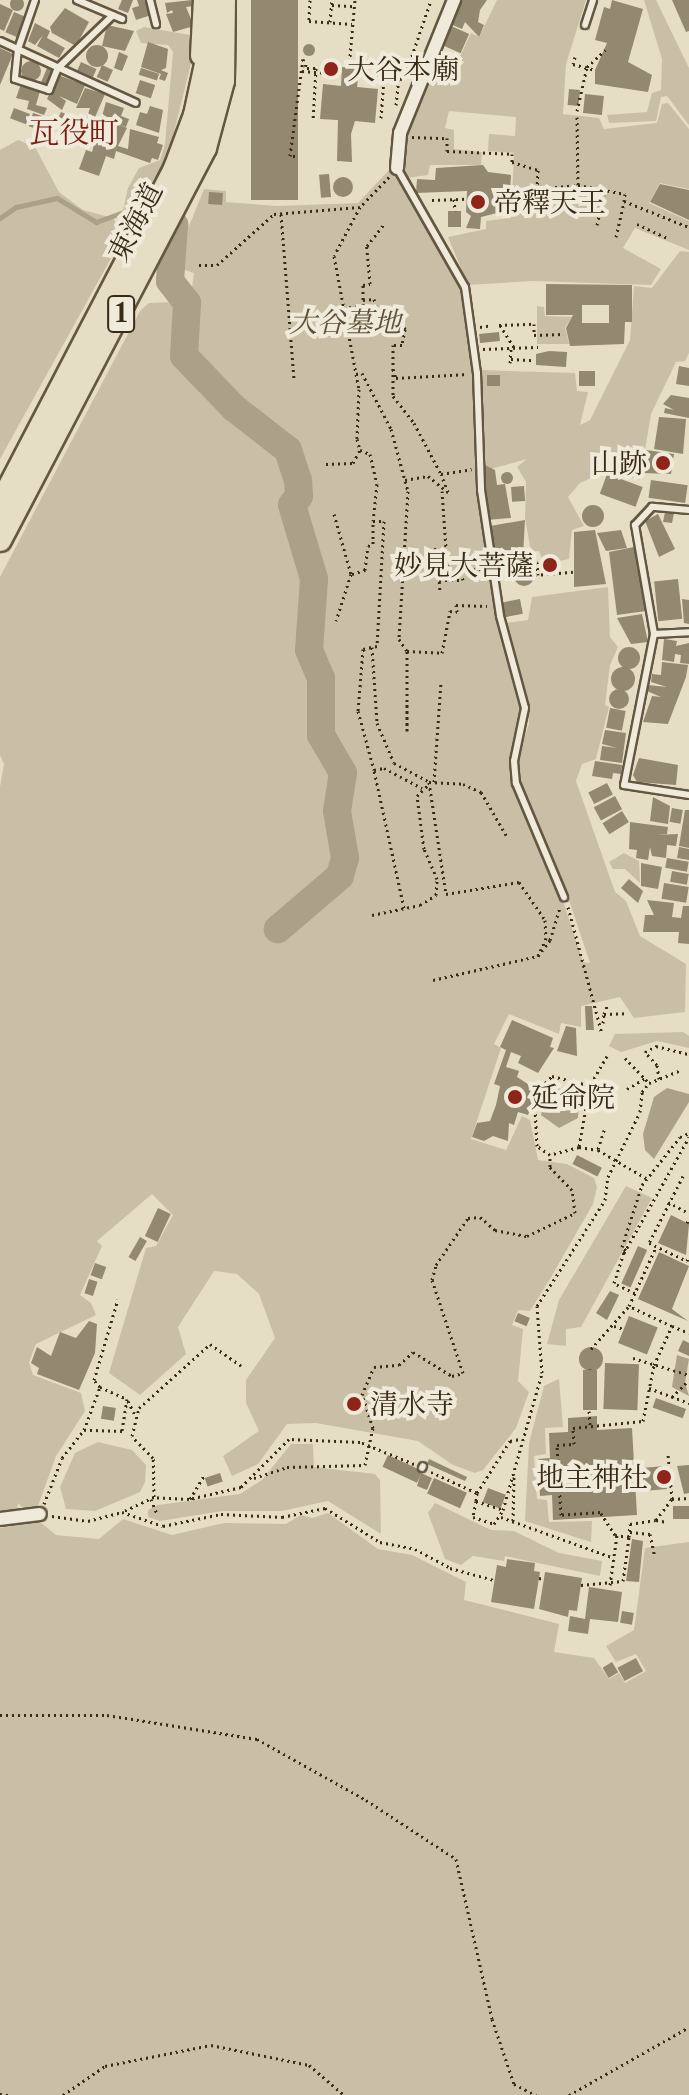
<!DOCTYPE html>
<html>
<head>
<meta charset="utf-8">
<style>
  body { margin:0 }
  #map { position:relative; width:689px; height:2095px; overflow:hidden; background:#e6dec4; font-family:"Libre Caslon Text","Noto Serif JP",serif }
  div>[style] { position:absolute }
  .green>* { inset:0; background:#c9bfa6 }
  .water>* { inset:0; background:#aba189 }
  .stream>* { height:5px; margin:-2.5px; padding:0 2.5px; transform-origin:2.5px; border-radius:2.5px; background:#aba189 }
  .river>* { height:28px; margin:-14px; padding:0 14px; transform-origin:14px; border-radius:14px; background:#aba189 }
  .building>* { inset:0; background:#938870; transform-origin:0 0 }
  .round { border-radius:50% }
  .path>* { height:3px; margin-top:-1.5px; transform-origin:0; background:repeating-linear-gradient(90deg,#392a16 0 2px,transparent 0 6px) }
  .roads { filter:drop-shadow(2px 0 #645742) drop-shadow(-2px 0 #645742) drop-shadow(0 2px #645742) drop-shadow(0 -2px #645742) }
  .service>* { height:6px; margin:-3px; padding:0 3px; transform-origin:3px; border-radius:3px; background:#efead9 }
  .minor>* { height:12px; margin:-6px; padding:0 6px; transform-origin:6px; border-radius:6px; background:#efead9 }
  .trunk>* { height:22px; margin:-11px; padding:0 11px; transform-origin:11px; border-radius:11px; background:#e6dec4 }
  .dots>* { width:22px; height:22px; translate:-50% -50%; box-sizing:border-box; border:4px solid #efead9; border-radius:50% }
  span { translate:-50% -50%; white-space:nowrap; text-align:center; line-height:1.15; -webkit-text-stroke:8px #efead9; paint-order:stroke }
  .shield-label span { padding:2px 6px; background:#efead9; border:2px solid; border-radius:6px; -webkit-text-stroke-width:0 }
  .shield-label { font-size:26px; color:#392a16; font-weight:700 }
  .poi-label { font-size:28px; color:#392a16 }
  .left { translate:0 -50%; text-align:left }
  .right { translate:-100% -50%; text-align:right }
  .street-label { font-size:28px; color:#392a16 }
  .park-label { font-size:28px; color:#5d4f3a; font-style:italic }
  .neighbourhood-label { font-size:30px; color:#7a1f14 }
</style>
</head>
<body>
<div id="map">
  <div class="green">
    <div style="clip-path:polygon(497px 0,586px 0,566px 64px,563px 114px,599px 118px,604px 129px,657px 123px,662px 104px,668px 103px,689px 129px,689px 189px,660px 183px,649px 203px,689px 221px,689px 250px,635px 228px,623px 248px,661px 269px,651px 285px,533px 281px,468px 285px,448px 237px,486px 229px,486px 221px,511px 218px,514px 153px,488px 151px,489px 134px,515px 136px,516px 117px,449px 111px,445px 128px,454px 130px,454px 149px,482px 152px,481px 165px,430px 165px,428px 175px,406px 178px,403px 173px,404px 132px,433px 60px,455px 67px,471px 33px,479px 37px)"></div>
    <div style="clip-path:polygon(644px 0,656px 0,689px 68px,689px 125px,667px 96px,661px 97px,656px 121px,609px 123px,607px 115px,647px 112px,652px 93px,661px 90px,662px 59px)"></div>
    <div style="clip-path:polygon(144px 27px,190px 35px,193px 55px,170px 149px,135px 217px,123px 210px,128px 188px,139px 168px,160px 160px,165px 144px,173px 52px,168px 45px,141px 43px,136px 31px)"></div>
    <div style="clip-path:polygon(18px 140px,35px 147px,59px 192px,83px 210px,113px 218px,120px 231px,115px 251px,0 459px,0 150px)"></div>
    <div style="clip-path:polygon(391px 168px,436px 238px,460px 290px,474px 372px,479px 468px,500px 624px,523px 716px,513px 754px,515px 793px,562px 898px,583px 962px,590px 963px,561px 876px,520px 785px,517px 759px,529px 724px,528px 703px,506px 623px,528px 620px,532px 597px,608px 587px,610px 637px,618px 647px,610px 665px,605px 705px,609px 707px,596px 759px,582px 764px,576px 781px,615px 892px,626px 901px,640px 936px,686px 964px,685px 1012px,634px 1018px,620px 997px,581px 1006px,581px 1027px,561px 1023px,559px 1034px,509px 1014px,494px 1044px,501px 1048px,471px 1139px,506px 1150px,522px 1116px,530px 1120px,538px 1160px,567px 1164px,594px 1178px,597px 1187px,593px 1204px,550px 1279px,530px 1311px,518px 1310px,512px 1325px,523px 1329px,518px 1381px,529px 1392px,516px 1428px,483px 1470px,475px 1473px,453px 1465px,418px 1441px,316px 1423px,287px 1424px,258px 1464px,232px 1476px,223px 1456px,259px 1431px,246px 1403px,246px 1380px,275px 1338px,259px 1294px,237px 1274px,214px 1271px,178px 1327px,186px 1354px,140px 1395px,109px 1373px,146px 1248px,156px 1246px,173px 1215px,152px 1194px,97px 1241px,102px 1246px,80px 1295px,91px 1303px,96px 1315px,36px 1344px,29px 1362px,33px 1375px,81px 1393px,85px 1411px,56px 1456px,38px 1506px,24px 1509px,18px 1503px,17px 1509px,0 1511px,0 787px,4px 764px,0 755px,0 577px,140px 311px,149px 303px,174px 302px,188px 316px,194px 273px,173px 266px,204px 189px,226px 191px,226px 202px,277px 206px,358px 203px)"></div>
    <div style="clip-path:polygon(680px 251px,689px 252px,689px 353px,685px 361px,676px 362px,651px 414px,640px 480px,609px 470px,580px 483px,568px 497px,584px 526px,572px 530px,569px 559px,544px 564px,539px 551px,531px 552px,525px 518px,526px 482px,517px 467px,527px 459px,491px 469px,485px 465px,480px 370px,575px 373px,577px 391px,588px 392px,580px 425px,590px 420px,630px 340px,634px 286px,652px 288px)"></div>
    <div style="clip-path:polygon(537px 306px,544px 307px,545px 316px,572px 317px,565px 327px,569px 344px,537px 344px)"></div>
    <div style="clip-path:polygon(624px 853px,639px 861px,640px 883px,625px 869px,613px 869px,609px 862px)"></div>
    <div style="clip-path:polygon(683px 1032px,689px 1036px,689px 1048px,657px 1041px,621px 1052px,609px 1046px,615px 1034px)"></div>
    <div style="clip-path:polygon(626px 1186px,652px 1198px,581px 1327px,566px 1329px,566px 1346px,547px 1344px,559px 1300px)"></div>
    <div style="clip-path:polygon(559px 1379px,563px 1427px,545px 1428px,546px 1454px,534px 1456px,537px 1499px,547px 1500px,549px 1522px,592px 1521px,591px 1542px,525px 1521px,529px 1443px,544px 1386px)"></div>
    <div style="clip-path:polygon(98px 1442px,132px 1450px,146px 1465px,145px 1482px,140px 1492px,95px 1511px,66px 1509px,60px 1487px,75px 1453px)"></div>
    <div style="clip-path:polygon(291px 1444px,313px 1444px,314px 1467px,375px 1474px,380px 1480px,381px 1534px,328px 1501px,282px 1511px,222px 1511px,160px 1521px,148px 1517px,148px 1510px,158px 1505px,240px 1494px,262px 1480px)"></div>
    <div style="clip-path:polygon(435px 1503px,491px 1530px,514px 1531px,559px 1553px,602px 1561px,600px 1576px,505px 1556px,504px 1561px,473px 1556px,461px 1565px,445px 1559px,428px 1513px)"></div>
    <div style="clip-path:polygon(328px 1513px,378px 1549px,412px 1555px,466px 1582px,464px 1600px,559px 1624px,554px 1652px,594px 1658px,609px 1679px,619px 1673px,625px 1683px,646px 1671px,636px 1654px,616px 1662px,606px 1646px,634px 1630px,645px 1548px,689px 1542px,689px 2095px,0 2095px,0 1528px,39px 1521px,56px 1535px,99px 1539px,123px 1519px,172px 1535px,224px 1523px,286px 1524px,301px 1515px,312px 1518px)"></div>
  </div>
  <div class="water">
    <div style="clip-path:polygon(558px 1088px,575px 1095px,579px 1102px,578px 1118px,559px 1128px,541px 1115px,547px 1091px)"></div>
    <div style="clip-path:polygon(667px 1088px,689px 1094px,689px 1102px,654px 1159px,645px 1150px,643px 1134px,654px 1097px)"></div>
    <div style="clip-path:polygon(677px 1355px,689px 1359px,685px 1383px,689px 1396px,672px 1387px)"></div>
  </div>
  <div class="stream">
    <div style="left:0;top:218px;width:19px;rotate:-35deg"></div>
    <div style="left:16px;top:207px;width:42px;rotate:-12.4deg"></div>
    <div style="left:57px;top:198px;width:46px;rotate:31.6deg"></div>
    <div style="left:96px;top:222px;width:38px;rotate:-20deg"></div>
    <div style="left:132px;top:209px;width:17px;rotate:-77deg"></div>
    <div style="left:136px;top:192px;width:16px;rotate:-11deg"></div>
    <div style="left:152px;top:189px;width:47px;rotate:-65.1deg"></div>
  </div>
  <div class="river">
    <div style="left:158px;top:199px;width:31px;rotate:58deg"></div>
    <div style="left:174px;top:225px;width:56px;rotate:94.1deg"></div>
    <div style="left:170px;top:281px;width:28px;rotate:52deg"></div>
    <div style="left:187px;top:303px;width:53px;rotate:93.2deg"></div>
    <div style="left:184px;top:356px;width:72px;rotate:46.1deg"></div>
    <div style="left:234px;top:408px;width:68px;rotate:37.9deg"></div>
    <div style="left:288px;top:450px;width:33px;rotate:72deg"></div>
    <div style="left:298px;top:481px;width:15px;rotate:86deg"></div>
    <div style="left:299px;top:496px;width:11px;rotate:128deg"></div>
    <div style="left:292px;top:505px;width:77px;rotate:73.4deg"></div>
    <div style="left:314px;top:579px;width:71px;rotate:94deg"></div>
    <div style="left:309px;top:650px;width:30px;rotate:67deg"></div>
    <div style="left:321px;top:678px;width:57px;rotate:90deg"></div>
    <div style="left:321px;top:735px;width:44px;rotate:59.9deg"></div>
    <div style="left:343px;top:773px;width:38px;rotate:99deg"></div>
    <div style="left:337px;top:811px;width:48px;rotate:80.3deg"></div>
    <div style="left:345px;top:858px;width:19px;rotate:106deg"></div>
    <div style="left:340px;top:876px;width:82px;rotate:139.5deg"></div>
  </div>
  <div class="building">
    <div class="round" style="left:10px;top:-3px;width:14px;height:14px"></div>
    <div style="clip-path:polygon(122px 0,133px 0,128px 13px,118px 9px)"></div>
    <div style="clip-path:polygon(137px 0,146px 0,151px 15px,136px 20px,132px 8px,139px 6px)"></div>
    <div style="clip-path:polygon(192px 0,193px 6px,186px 7px,194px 26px,173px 32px,166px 14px,173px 13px,172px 10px,167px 13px,165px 3px)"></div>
    <div style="left:251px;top:0;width:47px;height:200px"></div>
    <div style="clip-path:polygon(459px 0,487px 0,480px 10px,478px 22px,484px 25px,479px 37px,465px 22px,462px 29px,448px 23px)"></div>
    <div style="clip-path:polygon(612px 0,643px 9px,628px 62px,652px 75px,648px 92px,595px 84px,595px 70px,607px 43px,595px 40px,604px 7px,610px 9px)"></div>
    <div style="clip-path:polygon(672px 0,689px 0,689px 31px,686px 32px)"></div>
    <div style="clip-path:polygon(0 4px,13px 10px,4px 31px,0 29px)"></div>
    <div style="clip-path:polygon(65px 8px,89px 22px,76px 46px,52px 33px,50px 27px)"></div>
    <div style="left:14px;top:12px;width:13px;height:22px;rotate:23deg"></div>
    <div style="clip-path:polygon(35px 23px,50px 31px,47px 38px,65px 48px,59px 58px,37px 46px,43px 35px,35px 45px,28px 41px)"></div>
    <div style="clip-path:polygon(107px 25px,134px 31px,125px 51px,102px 46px)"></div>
    <div style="left:449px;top:25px;width:22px;height:21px;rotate:24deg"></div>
    <div style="clip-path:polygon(148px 42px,168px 49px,166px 68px,161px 70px,168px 73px,165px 81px,159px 79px,161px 74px,141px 67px)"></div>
    <div class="round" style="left:303px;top:44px;width:12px;height:12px"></div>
    <div class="round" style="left:86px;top:45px;width:22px;height:22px"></div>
    <div style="clip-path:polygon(0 48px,13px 54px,0 85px)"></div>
    <div style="left:439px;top:51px;width:14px;height:9px;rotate:17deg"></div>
    <div style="clip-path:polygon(119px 52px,128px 56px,122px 71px,114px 68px)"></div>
    <div class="round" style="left:21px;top:61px;width:20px;height:20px"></div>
    <div style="left:81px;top:62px;width:17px;height:9px;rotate:24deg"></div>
    <div style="left:102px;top:65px;width:12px;height:13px;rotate:24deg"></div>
    <div style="left:48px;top:66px;width:8px;height:18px;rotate:23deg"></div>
    <div style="clip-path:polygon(342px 67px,359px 69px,357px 87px,378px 89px,375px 123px,355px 121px,351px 134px,352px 162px,337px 161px,338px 120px,320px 119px,323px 84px,341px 86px)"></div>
    <div style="left:141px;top:68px;width:19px;height:7px;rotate:18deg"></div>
    <div style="clip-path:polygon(58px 75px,85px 85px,77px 104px,59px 96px,66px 101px,62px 110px,47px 99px)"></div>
    <div style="left:140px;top:80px;width:16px;height:14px;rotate:18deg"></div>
    <div style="clip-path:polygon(21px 84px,40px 91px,36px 105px,47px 108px,44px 115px,27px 109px,29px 101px,16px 98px)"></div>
    <div style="clip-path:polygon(85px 88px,105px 94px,93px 122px,86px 120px,90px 108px,76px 108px)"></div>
    <div style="left:569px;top:89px;width:11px;height:16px;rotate:5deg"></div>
    <div style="left:585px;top:94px;width:19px;height:19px;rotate:6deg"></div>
    <div style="clip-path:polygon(106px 102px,124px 108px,121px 116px,129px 119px,126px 127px,118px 124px,127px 128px,118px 146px,128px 149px,130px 129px,159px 137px,157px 143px,163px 145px,158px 160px,152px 158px,150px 163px,116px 151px,114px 159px,106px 156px,99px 176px,79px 169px,86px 150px,92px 152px)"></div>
    <div style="clip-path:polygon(150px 106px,163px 110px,159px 133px,136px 125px,140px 112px,147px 114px)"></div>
    <div style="left:14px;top:108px;width:17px;height:11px;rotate:21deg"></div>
    <div style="left:61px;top:112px;width:10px;height:11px;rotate:24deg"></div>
    <div style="left:33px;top:113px;width:9px;height:14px;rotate:18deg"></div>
    <div style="clip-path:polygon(71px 117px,90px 124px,82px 143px,66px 129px)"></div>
    <div style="clip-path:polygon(483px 165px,488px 172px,511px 175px,509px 210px,481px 217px,480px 229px,466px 228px,471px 216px,466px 212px,467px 191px,416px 193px,417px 179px,435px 180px,436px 168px)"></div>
    <div style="left:329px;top:174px;width:23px;height:10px;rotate:85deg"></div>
    <div class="round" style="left:333px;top:177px;width:20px;height:20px"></div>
    <div style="clip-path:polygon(660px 184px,689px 190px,689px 220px,650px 202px)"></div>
    <div style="left:209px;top:192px;width:14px;height:12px;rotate:4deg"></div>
    <div style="left:448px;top:211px;width:13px;height:16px"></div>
    <div style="clip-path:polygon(evenodd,546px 284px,632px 285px,632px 322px,625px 322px,624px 344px,570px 346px,566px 328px,573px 315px,546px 315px,546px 284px,582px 305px,609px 305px,609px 323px,582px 323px,582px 305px)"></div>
    <div style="left:499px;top:332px;width:9px;height:20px;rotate:84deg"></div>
    <div style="clip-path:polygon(549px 351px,567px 352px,566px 367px,536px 365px,536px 354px)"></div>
    <div style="clip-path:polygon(679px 366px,689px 368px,689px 386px,676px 384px)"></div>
    <div style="left:579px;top:371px;width:16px;height:15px"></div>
    <div style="left:487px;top:375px;width:13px;height:11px"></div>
    <div style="clip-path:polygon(671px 395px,689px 398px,689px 418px,664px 413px,665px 408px,674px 410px,663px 404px)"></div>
    <div style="clip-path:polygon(659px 417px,686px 419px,683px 454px,654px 449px)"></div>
    <div style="clip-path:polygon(646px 450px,674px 454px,671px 474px,642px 473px)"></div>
    <div style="clip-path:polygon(485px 465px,495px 470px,497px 485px,505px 484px,511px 518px,487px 520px)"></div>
    <div class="round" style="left:501px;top:472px;width:12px;height:12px"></div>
    <div style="left:607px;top:474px;width:38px;height:21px;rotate:20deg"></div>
    <div style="left:651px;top:480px;width:37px;height:18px;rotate:8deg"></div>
    <div style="left:524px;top:486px;width:15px;height:13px;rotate:86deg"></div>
    <div class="round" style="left:582px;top:505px;width:22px;height:22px"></div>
    <div style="clip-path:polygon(665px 512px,674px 513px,672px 523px,663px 522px)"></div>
    <div style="clip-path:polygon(658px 514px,675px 549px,659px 557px,645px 521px)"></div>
    <div style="clip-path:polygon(525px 520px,523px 557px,496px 562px,490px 526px)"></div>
    <div style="clip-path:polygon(595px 530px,606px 584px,574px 587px,574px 532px)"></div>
    <div style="clip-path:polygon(621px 530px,627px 548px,606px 551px,597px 533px)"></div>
    <div style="clip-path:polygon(634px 547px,646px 611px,617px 615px,609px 552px)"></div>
    <div class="round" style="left:514px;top:566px;width:20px;height:20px"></div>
    <div style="left:678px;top:579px;width:40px;height:24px;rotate:84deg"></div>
    <div style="left:520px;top:599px;width:15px;height:18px;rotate:79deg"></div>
    <div style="clip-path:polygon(682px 599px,689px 600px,689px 624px,684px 623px)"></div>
    <div style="clip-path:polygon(642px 614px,648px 642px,631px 644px,617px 618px)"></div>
    <div style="clip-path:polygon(664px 639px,677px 641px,676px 646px,689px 643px,689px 664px,680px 663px,681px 655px,675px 654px,674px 662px,662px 660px)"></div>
    <div class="round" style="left:618px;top:647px;width:22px;height:22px"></div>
    <div style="clip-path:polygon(662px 662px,688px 665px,686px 677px,668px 724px,643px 722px,652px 696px,661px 697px,647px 691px,648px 685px,667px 687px,651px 682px,652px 674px,661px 675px)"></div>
    <div class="round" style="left:611px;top:667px;width:24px;height:24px"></div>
    <div class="round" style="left:609px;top:689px;width:20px;height:20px"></div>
    <div style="left:610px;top:708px;width:16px;height:20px;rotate:11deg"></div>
    <div style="clip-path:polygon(605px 730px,626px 733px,622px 763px,600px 760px,602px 746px,617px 748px,602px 744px)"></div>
    <div style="clip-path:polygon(639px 758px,678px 765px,676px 785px,637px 782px,633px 775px)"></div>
    <div style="clip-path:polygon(595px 761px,622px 765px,621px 774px,613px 773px,612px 779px,592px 776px)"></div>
    <div style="left:607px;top:783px;width:13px;height:21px;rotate:63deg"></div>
    <div style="left:615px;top:796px;width:15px;height:24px;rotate:62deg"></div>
    <div style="clip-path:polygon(653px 797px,670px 806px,668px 824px,650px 821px)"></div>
    <div style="left:672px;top:808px;width:11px;height:14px;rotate:10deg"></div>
    <div style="clip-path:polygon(685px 810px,689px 810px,689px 848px,679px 846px)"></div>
    <div style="left:622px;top:811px;width:13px;height:23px;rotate:58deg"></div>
    <div style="clip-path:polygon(630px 822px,668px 827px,667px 834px,656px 835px,678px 834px,676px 846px,667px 845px,666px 858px,652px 856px,650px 847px,648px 860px,636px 858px,637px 850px,629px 849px)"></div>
    <div style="clip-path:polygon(679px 847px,689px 849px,689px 860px,677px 858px)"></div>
    <div style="left:667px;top:858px;width:22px;height:10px;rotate:10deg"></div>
    <div style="clip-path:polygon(641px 863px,662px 867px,658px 889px,641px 886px)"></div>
    <div style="left:672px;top:871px;width:17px;height:11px;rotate:10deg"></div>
    <div style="clip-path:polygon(629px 879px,643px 891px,638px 903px,621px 888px)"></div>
    <div style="left:664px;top:883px;width:25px;height:16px;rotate:9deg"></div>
    <div style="clip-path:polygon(647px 900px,674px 903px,672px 917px,681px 918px,683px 906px,689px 906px,689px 944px,678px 943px,679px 932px,643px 932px,645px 915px,654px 915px)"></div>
    <div style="clip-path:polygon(585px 1006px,592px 1006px,594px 1030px,586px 1030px)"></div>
    <div style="clip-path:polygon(512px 1020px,553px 1038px,550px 1047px,554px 1048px,538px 1073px,518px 1063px,521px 1056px,511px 1052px,506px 1067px,519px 1071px,517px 1077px,537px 1090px,528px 1115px,518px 1112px,514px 1125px,509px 1123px,508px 1141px,493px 1136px,484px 1141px,472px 1137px,477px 1123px,490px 1121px,496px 1105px,500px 1086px,494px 1084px,506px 1050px,500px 1047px)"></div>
    <div style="clip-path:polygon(566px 1026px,576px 1028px,577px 1056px,557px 1051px)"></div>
    <div style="left:577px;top:1155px;width:28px;height:10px;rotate:27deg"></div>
    <div style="left:158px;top:1208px;width:14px;height:31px;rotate:25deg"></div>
    <div style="clip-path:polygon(671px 1215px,689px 1224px,686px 1255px,658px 1243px)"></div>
    <div style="left:140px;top:1237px;width:8px;height:23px;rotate:30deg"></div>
    <div style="left:638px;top:1246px;width:10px;height:41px;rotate:24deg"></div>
    <div style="clip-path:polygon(659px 1252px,689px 1266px,672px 1309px,688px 1321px,638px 1299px)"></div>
    <div style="left:95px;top:1263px;width:12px;height:13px;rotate:20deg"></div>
    <div style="left:89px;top:1279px;width:9px;height:15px;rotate:18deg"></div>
    <div style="clip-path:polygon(610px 1291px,619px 1295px,607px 1320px,596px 1313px)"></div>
    <div style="left:518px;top:1313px;width:13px;height:9px;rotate:23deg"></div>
    <div style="left:629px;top:1316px;width:31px;height:29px;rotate:22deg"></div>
    <div style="clip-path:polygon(89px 1321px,97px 1324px,95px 1353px,79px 1390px,37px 1374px,39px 1368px,31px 1363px,37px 1347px,51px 1356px,60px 1332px,76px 1338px)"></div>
    <div style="clip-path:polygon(683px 1340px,689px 1343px,689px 1356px,678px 1351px)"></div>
    <div class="round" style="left:579px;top:1347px;width:24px;height:24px"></div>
    <div style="left:605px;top:1363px;width:34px;height:46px;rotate:2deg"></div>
    <div style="left:583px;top:1370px;width:14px;height:40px"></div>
    <div style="left:656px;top:1398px;width:32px;height:10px;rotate:20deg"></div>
    <div style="left:103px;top:1406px;width:13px;height:13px;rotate:9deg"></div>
    <div style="clip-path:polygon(597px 1416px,597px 1430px,632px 1428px,637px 1515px,553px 1520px,552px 1495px,540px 1496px,538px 1459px,550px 1458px,549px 1433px,568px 1432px,568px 1418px)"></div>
    <div style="left:388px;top:1455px;width:38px;height:13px;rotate:25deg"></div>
    <div style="clip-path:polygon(429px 1459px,467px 1477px,465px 1481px,427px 1464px)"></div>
    <div style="clip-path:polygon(689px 1465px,689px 1493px,684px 1494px,677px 1466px)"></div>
    <div style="left:665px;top:1466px;width:23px;height:24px;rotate:85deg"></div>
    <div style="left:220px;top:1473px;width:9px;height:16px;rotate:72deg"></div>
    <div style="clip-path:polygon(421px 1473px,432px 1478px,427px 1490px,417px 1486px)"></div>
    <div style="left:434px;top:1478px;width:36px;height:17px;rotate:24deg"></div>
    <div style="left:488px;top:1488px;width:19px;height:15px;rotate:21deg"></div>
    <div style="left:689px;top:1506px;width:13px;height:16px;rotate:90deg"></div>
    <div style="clip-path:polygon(632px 1539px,643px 1541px,639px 1582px,626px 1581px)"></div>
    <div style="clip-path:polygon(507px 1559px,535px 1563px,534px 1571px,540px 1572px,534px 1609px,491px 1602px,497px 1565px,506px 1567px)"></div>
    <div style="clip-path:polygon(545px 1572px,582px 1578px,577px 1611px,569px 1610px,568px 1617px,539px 1609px)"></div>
    <div style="clip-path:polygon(589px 1587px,622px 1592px,618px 1622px,590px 1619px,588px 1634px,568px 1631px,570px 1616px,585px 1619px)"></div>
    <div style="left:622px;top:1611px;width:12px;height:12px;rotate:9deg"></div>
    <div style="left:636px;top:1658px;width:15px;height:21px;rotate:62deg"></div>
    <div style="left:612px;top:1662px;width:12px;height:11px;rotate:59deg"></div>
  </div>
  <div class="path">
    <div style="left:310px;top:0;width:21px;rotate:93deg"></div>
    <div style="left:309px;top:21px;width:43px;rotate:4deg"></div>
    <div style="left:332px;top:5px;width:22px;rotate:3deg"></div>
    <div style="left:330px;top:22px;width:22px;rotate:-85deg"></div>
    <div style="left:575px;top:57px;width:7px;rotate:106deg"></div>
    <div style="left:573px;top:64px;width:23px;rotate:15deg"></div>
    <div style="left:349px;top:68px;width:68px;rotate:-85deg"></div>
    <div style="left:302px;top:71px;width:40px;rotate:4.3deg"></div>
    <div style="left:358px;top:75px;width:46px;rotate:5deg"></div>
    <div style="left:404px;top:79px;width:83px;rotate:-71.1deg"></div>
    <div style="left:396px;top:105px;width:27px;rotate:-84deg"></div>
    <div style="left:577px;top:111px;width:45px;rotate:-77.2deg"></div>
    <div style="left:587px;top:67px;width:25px;rotate:-43deg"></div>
    <div style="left:577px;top:117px;width:68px;rotate:89.2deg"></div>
    <div style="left:381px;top:118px;width:40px;rotate:-85.7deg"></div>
    <div style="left:412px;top:137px;width:35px;rotate:2deg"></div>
    <div style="left:447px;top:138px;width:13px;rotate:90deg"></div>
    <div style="left:447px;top:151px;width:65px;rotate:2.6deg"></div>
    <div style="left:512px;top:154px;width:8px;rotate:90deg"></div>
    <div style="left:512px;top:162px;width:27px;rotate:17deg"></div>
    <div style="left:538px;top:170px;width:19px;rotate:93deg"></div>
    <div style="left:537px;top:189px;width:41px;rotate:-5.6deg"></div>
    <div style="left:578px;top:185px;width:48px;rotate:10.8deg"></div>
    <div style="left:625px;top:194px;width:7px;rotate:98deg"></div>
    <div style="left:624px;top:201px;width:70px;rotate:21.8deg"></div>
    <div style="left:295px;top:156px;width:5px;rotate:180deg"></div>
    <div style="left:290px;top:156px;width:98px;rotate:-82.4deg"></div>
    <div style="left:303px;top:59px;width:10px;rotate:66deg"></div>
    <div style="left:307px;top:68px;width:9px"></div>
    <div style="left:316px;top:68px;width:53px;rotate:93.2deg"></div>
    <div style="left:389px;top:177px;width:42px;rotate:134deg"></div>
    <div style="left:360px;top:207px;width:55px;rotate:118deg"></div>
    <div style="left:334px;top:256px;width:135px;rotate:79.4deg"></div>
    <div style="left:359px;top:389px;width:50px;rotate:92.3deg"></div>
    <div style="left:357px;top:439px;width:11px;rotate:75deg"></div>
    <div style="left:360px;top:450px;width:11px;rotate:22deg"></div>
    <div style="left:370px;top:454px;width:31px;rotate:77deg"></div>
    <div style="left:377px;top:484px;width:37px;rotate:96deg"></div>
    <div style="left:373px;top:521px;width:11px"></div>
    <div style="left:384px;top:521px;width:125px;rotate:93.2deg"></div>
    <div style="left:377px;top:646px;width:5px;rotate:169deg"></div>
    <div style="left:372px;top:647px;width:76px;rotate:86.2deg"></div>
    <div style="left:377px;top:723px;width:43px;rotate:67deg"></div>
    <div style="left:394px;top:763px;width:40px;rotate:28deg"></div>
    <div style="left:429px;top:782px;width:113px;rotate:81.4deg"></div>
    <div style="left:446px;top:894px;width:74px;rotate:-9.3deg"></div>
    <div style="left:519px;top:882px;width:46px;rotate:55.6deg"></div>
    <div style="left:545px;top:920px;width:18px;rotate:87deg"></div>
    <div style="left:546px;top:938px;width:20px;rotate:114deg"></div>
    <div style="left:454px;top:199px;width:12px;rotate:85deg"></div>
    <div style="left:432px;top:200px;width:34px;rotate:-2deg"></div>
    <div style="left:281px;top:214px;width:167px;rotate:85.5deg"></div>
    <div style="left:637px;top:224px;width:33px;rotate:25deg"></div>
    <div style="left:597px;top:225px;width:37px;rotate:-77deg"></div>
    <div style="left:616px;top:237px;width:37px;rotate:-77deg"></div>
    <div style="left:199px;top:265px;width:18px"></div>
    <div style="left:217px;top:265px;width:76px;rotate:-41.8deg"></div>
    <div style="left:274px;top:214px;width:86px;rotate:-4.7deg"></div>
    <div style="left:363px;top:300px;width:15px;rotate:-90deg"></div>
    <div style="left:363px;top:285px;width:7px;rotate:-8deg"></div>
    <div style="left:370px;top:284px;width:38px;rotate:-95deg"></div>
    <div style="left:367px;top:246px;width:28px;rotate:-52deg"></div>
    <div style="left:343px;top:308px;width:20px;rotate:-6deg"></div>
    <div style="left:363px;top:306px;width:6px;rotate:-90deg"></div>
    <div style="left:363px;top:300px;width:11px;rotate:-5deg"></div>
    <div style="left:374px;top:299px;width:11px;rotate:75deg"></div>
    <div style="left:377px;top:310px;width:20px;rotate:3deg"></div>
    <div style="left:397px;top:311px;width:20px;rotate:66deg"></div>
    <div style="left:405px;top:329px;width:16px;rotate:101deg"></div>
    <div style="left:402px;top:345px;width:9px;rotate:180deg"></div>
    <div style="left:393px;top:345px;width:51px;rotate:90deg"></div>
    <div style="left:393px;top:396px;width:34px;rotate:52deg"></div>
    <div style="left:414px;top:423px;width:58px;rotate:62.1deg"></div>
    <div style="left:441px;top:474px;width:31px;rotate:-9deg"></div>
    <div style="left:499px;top:325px;width:35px;rotate:-2deg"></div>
    <div style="left:534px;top:324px;width:11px;rotate:90deg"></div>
    <div style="left:534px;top:335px;width:30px;rotate:-2deg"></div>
    <div style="left:500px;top:325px;width:26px;rotate:58deg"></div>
    <div style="left:480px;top:327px;width:12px;rotate:-9deg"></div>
    <div style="left:483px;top:349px;width:55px;rotate:-2.1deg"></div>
    <div style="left:511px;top:359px;width:22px;rotate:3deg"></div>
    <div style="left:510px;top:363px;width:15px;rotate:-86deg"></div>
    <div style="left:393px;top:369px;width:9px;rotate:72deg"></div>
    <div style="left:396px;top:378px;width:72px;rotate:-3.2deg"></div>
    <div style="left:356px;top:374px;width:6px;rotate:-9deg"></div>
    <div style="left:362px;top:373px;width:63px;rotate:62.6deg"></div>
    <div style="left:391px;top:429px;width:64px;rotate:74.7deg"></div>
    <div style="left:408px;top:491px;width:148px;rotate:93.5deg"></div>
    <div style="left:399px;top:639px;width:14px;rotate:56deg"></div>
    <div style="left:407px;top:651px;width:80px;rotate:90deg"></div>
    <div style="left:326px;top:464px;width:27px;rotate:-2deg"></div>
    <div style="left:353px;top:463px;width:15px;rotate:-62deg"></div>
    <div style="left:405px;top:480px;width:23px;rotate:-10deg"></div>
    <div style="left:428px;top:476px;width:26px;rotate:39deg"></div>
    <div style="left:448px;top:492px;width:19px;rotate:-111deg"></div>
    <div style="left:334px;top:514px;width:62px;rotate:74.2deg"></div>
    <div style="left:351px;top:574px;width:49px;rotate:107.7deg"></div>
    <div style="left:434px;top:548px;width:21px;rotate:51deg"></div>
    <div style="left:447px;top:564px;width:73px;rotate:-93.9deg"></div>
    <div style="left:437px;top:552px;width:40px;rotate:85.7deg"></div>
    <div style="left:447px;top:564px;width:9px;rotate:84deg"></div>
    <div style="left:448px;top:573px;width:14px"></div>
    <div style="left:502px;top:568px;width:36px;rotate:-10deg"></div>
    <div style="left:537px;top:562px;width:13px;rotate:86deg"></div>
    <div style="left:352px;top:574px;width:14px;rotate:-17deg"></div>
    <div style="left:365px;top:570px;width:24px;rotate:-83deg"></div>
    <div style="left:368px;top:546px;width:5px;rotate:-22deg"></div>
    <div style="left:373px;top:544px;width:23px;rotate:-90deg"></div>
    <div style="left:535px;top:575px;width:38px;rotate:-5deg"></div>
    <div style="left:439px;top:580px;width:24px"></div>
    <div style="left:463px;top:580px;width:9px;rotate:-103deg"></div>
    <div style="left:461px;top:571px;width:23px;rotate:-7deg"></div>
    <div style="left:371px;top:647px;width:8px;rotate:166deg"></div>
    <div style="left:363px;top:649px;width:62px;rotate:94.6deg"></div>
    <div style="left:358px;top:711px;width:61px;rotate:74.8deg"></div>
    <div style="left:407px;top:651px;width:35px;rotate:3deg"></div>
    <div style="left:442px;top:653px;width:43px;rotate:-79.2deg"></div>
    <div style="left:450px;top:611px;width:7px;rotate:8deg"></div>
    <div style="left:457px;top:612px;width:7px;rotate:-98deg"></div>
    <div style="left:456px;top:605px;width:31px;rotate:2deg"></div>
    <div style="left:429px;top:782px;width:34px;rotate:3deg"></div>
    <div style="left:463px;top:784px;width:20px;rotate:24deg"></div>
    <div style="left:481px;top:792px;width:50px;rotate:59.8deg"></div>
    <div style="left:434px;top:782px;width:100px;rotate:-86deg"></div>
    <div style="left:568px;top:907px;width:131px;rotate:75deg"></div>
    <div style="left:404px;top:908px;width:141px;rotate:-102.3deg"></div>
    <div style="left:374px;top:770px;width:10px;rotate:-11deg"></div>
    <div style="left:384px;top:768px;width:43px;rotate:27.8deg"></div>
    <div style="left:372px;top:915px;width:49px;rotate:-11.8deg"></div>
    <div style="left:420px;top:905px;width:19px;rotate:-32deg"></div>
    <div style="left:436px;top:895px;width:16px;rotate:-86deg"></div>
    <div style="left:437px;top:879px;width:33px;rotate:-113deg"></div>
    <div style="left:424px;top:849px;width:53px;rotate:-97.5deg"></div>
    <div style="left:417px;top:796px;width:17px;rotate:-45deg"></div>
    <div style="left:433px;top:980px;width:108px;rotate:-12.9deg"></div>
    <div style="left:538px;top:956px;width:20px;rotate:-53deg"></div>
    <div style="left:550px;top:940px;width:34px;rotate:-73deg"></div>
    <div style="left:604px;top:1014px;width:9px;rotate:-69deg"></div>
    <div style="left:603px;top:1023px;width:9px;rotate:-84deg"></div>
    <div style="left:604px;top:1014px;width:23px;rotate:-2deg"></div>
    <div style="left:607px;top:1056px;width:34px;rotate:120deg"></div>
    <div style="left:590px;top:1085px;width:63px;rotate:100.1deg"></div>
    <div style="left:579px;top:1147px;width:19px;rotate:9deg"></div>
    <div style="left:598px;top:1150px;width:56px;rotate:30.3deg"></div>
    <div style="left:625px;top:1058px;width:35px;rotate:46deg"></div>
    <div style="left:659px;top:1079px;width:14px;rotate:-98deg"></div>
    <div style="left:657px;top:1065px;width:18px;rotate:-133deg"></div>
    <div style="left:645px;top:1052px;width:13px;rotate:-29deg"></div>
    <div style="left:656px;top:1046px;width:34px;rotate:14deg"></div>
    <div style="left:627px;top:1089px;width:21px;rotate:-31deg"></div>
    <div style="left:579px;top:1147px;width:30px;rotate:165deg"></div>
    <div style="left:550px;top:1155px;width:16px;rotate:-145deg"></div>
    <div style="left:537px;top:1146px;width:36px;rotate:-93deg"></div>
    <div style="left:535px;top:1110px;width:24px;rotate:-75deg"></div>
    <div style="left:541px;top:1087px;width:16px;rotate:-45deg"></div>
    <div style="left:552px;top:1076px;width:38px;rotate:14deg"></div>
    <div style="left:598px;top:1149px;width:20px;rotate:-72deg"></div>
    <div style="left:683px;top:1176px;width:75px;rotate:116.9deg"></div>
    <div style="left:649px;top:1243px;width:42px;rotate:25.3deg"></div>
    <div style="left:687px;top:1261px;width:5px;rotate:-68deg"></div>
    <div style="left:668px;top:1202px;width:24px;rotate:28deg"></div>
    <div style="left:687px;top:1223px;width:4px;rotate:-63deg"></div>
    <div style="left:626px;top:1250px;width:5px;rotate:-143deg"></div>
    <div style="left:622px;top:1247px;width:65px;rotate:-72.1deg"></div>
    <div style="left:642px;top:1185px;width:61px;rotate:-51.6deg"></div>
    <div style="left:680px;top:1137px;width:10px;rotate:-24deg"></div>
    <div style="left:635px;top:1293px;width:23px;rotate:-155deg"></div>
    <div style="left:614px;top:1283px;width:32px;rotate:-72deg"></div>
    <div style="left:624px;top:1253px;width:133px;rotate:-60.7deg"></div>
    <div style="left:614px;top:1326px;width:10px;rotate:17deg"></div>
    <div style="left:672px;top:1326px;width:18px;rotate:22deg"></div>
    <div style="left:591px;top:1349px;width:57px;rotate:-48.5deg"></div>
    <div style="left:629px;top:1306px;width:65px;rotate:-65.4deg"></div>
    <div style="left:633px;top:1358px;width:59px;rotate:16.9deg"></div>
    <div style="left:590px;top:1370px;width:1px;rotate:-90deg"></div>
    <div style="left:100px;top:1387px;width:9px;rotate:-131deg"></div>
    <div style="left:94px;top:1380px;width:84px;rotate:-73.5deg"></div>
    <div style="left:649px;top:1388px;width:43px;rotate:20.6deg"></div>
    <div style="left:672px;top:1397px;width:24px;rotate:-45deg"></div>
    <div style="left:128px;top:1401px;width:16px;rotate:63deg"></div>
    <div style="left:589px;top:1411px;width:14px;rotate:86deg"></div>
    <div style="left:414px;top:1464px;width:58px;rotate:-157.8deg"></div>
    <div style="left:360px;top:1442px;width:71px;rotate:-177.6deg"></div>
    <div style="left:289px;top:1439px;width:68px;rotate:135deg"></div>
    <div style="left:241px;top:1487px;width:53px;rotate:167deg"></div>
    <div style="left:189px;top:1499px;width:35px;rotate:-177deg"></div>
    <div style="left:154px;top:1497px;width:35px;rotate:155deg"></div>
    <div style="left:122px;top:1512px;width:43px;rotate:18.9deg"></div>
    <div style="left:163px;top:1526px;width:59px;rotate:-11.7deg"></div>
    <div style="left:221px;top:1514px;width:61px;rotate:2.8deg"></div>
    <div style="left:282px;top:1517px;width:44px;rotate:-11.8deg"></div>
    <div style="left:325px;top:1508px;width:65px;rotate:31.7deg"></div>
    <div style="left:380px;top:1542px;width:36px;rotate:11deg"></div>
    <div style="left:415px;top:1549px;width:40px;rotate:28deg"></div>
    <div style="left:450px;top:1568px;width:46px;rotate:15.3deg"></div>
    <div style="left:431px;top:1472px;width:51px;rotate:24.5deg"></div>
    <div style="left:477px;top:1493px;width:8px;rotate:97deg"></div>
    <div style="left:476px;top:1501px;width:28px;rotate:18deg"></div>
    <div style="left:503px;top:1510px;width:142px;rotate:-74.1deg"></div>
    <div style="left:542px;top:1373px;width:67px;rotate:-94.3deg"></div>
    <div style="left:537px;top:1306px;width:126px;rotate:-57.3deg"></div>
    <div style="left:605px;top:1200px;width:23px;rotate:-83deg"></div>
    <div style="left:608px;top:1177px;width:72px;rotate:-63.8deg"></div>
    <div style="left:640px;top:1112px;width:20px;rotate:-84deg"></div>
    <div style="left:642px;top:1092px;width:11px;rotate:-52deg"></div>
    <div style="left:649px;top:1083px;width:35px;rotate:-22deg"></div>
    <div style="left:254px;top:1478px;width:35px;rotate:-18deg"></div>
    <div style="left:287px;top:1467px;width:78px;rotate:-1.5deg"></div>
    <div style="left:365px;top:1465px;width:38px;rotate:-78deg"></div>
    <div style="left:373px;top:1428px;width:35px;rotate:-108deg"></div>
    <div style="left:362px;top:1395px;width:30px;rotate:-67deg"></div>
    <div style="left:374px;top:1367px;width:25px;rotate:-5deg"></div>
    <div style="left:399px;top:1365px;width:19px;rotate:-43deg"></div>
    <div style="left:413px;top:1352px;width:46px;rotate:31.6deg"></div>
    <div style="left:452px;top:1376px;width:11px;rotate:-15deg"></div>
    <div style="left:463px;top:1373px;width:98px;rotate:-108.4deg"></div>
    <div style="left:432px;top:1280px;width:16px;rotate:-75deg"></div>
    <div style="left:436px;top:1265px;width:57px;rotate:-55.8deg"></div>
    <div style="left:468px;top:1218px;width:12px;rotate:-5deg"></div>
    <div style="left:480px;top:1217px;width:20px;rotate:41deg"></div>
    <div style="left:495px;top:1230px;width:33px;rotate:11deg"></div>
    <div style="left:527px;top:1236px;width:53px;rotate:-25.6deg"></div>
    <div style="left:575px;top:1213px;width:23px;rotate:-97deg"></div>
    <div style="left:572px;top:1190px;width:32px;rotate:-134deg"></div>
    <div style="left:550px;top:1167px;width:12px;rotate:-90deg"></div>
    <div style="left:477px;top:1493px;width:62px;rotate:-57.6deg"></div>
    <div style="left:510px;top:1441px;width:10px;rotate:-11deg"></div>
    <div style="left:154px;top:1497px;width:39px;rotate:-91deg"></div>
    <div style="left:153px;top:1458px;width:30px;rotate:-134deg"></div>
    <div style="left:132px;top:1436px;width:29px;rotate:-76deg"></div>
    <div style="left:139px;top:1408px;width:96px;rotate:-42deg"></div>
    <div style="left:210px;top:1344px;width:38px;rotate:35deg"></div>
    <div style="left:151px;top:1499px;width:16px;rotate:68deg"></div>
    <div style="left:190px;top:1499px;width:29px;rotate:-59deg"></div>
    <div style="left:672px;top:1499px;width:17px;rotate:-3deg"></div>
    <div style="left:476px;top:1501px;width:16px;rotate:101deg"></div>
    <div style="left:473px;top:1517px;width:22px;rotate:18deg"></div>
    <div style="left:494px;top:1524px;width:17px;rotate:-57deg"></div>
    <div style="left:44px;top:1504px;width:49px;rotate:-68.6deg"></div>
    <div style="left:62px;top:1458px;width:36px;rotate:-52deg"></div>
    <div style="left:84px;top:1430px;width:46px;rotate:-69.6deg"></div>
    <div style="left:100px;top:1387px;width:30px;rotate:24deg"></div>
    <div style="left:127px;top:1399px;width:32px;rotate:99deg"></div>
    <div style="left:122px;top:1431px;width:38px;rotate:-178deg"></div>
    <div style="left:52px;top:1516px;width:36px;rotate:8deg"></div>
    <div style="left:88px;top:1521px;width:35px;rotate:-15deg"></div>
    <div style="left:501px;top:1517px;width:120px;rotate:19.9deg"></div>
    <div style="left:656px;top:1520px;width:11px;rotate:10deg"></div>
    <div style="left:513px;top:1521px;width:44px;rotate:-88.7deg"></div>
    <div style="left:630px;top:1532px;width:20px;rotate:6deg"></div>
    <div style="left:650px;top:1534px;width:24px;rotate:78deg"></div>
    <div style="left:629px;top:1537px;width:13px;rotate:-86deg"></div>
    <div style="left:630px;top:1524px;width:26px;rotate:-9deg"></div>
    <div style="left:656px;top:1520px;width:26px;rotate:-53deg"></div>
    <div style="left:672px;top:1499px;width:45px;rotate:-95.1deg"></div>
    <div style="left:539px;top:1578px;width:5px;rotate:11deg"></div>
    <div style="left:581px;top:1585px;width:42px;rotate:-5.4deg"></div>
    <div style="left:623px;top:1581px;width:44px;rotate:-82.2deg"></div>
    <div style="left:629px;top:1537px;width:14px;rotate:-172deg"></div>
    <div style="left:615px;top:1535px;width:27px;rotate:-123deg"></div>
    <div style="left:600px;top:1512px;width:39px;rotate:176deg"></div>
    <div style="left:561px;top:1515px;width:70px;rotate:-93.3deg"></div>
    <div style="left:557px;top:1445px;width:17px;rotate:-3deg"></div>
    <div style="left:574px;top:1444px;width:16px;rotate:-94deg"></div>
    <div style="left:573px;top:1428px;width:70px;rotate:-5.7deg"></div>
    <div style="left:643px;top:1421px;width:57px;rotate:-78.9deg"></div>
    <div style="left:654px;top:1365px;width:43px;rotate:-65.2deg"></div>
    <div style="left:672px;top:1326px;width:47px;rotate:-155.1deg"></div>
    <div style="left:610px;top:1585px;width:50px;rotate:-82deg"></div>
    <div style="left:0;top:1715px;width:107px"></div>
    <div style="left:107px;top:1715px;width:152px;rotate:9.1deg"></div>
    <div style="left:257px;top:1739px;width:125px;rotate:29.2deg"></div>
    <div style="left:366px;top:1800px;width:108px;rotate:33.2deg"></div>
    <div style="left:456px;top:1859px;width:164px;rotate:77.3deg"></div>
    <div style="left:492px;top:2019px;width:69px;rotate:71.3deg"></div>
    <div style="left:514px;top:2084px;width:25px;rotate:27deg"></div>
    <div style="left:0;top:2094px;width:8px;rotate:7deg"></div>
    <div style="left:63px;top:2095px;width:51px;rotate:-34.6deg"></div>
    <div style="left:105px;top:2066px;width:108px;rotate:-11.2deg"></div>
    <div style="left:211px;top:2045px;width:100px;rotate:11.5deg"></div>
    <div style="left:309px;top:2065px;width:46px;rotate:40.6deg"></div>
    <div style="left:569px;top:2095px;width:138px;rotate:-29.5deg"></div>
  </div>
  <div class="roads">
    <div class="service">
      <div style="left:35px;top:0;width:52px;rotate:109.1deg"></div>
      <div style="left:18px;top:49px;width:30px;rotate:96deg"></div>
      <div style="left:15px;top:79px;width:36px;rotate:18deg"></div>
      <div style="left:49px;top:90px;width:24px;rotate:-68deg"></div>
      <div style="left:58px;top:68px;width:76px;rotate:-43.9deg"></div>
      <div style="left:77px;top:0;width:49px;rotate:22.9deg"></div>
      <div style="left:150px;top:0;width:25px;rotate:76deg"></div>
      <div style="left:585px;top:25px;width:26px;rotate:-72deg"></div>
      <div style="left:0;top:41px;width:149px;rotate:24.5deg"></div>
      <div style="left:397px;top:168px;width:137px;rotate:60.3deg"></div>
      <div style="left:465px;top:287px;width:87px;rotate:82.1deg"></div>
      <div style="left:477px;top:373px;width:117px;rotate:88deg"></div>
      <div style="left:481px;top:490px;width:127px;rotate:81.4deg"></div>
      <div style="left:500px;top:616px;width:95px;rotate:74.8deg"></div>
      <div style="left:525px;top:708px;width:54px;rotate:101.7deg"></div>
      <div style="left:514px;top:761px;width:22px;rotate:85deg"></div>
      <div style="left:516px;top:783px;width:124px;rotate:67.2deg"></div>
      <div style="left:689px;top:510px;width:37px;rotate:-175deg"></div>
      <div style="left:652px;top:507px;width:25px;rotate:133deg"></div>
      <div style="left:635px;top:525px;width:111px;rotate:80.1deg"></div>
      <div style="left:654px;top:634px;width:154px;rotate:101.2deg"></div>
      <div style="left:624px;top:785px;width:66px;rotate:8.7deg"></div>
      <div style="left:654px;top:634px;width:35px;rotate:-3deg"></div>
      <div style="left:422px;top:1468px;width:2px;rotate:-63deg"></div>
    </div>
    <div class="minor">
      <div style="left:397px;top:168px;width:35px;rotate:-85deg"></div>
      <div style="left:400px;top:133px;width:144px;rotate:-67.9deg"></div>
      <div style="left:0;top:1519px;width:40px;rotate:-7.1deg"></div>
    </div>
    <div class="trunk">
      <div style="left:202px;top:55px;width:55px;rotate:-86.9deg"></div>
      <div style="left:0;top:505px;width:377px;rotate:-62.5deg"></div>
      <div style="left:174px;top:171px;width:60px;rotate:-69.4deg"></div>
      <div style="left:195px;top:115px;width:76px;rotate:-77.8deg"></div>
      <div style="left:0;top:540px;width:442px;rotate:-62.4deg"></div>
      <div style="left:205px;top:148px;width:69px;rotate:-75deg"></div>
      <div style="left:223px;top:81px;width:81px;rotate:-89.3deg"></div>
    </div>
  </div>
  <div class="dots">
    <div style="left:331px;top:69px;background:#8f2418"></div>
    <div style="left:478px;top:202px;background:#8f2418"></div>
    <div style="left:663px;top:463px;background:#8f2418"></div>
    <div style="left:550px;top:565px;background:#8f2418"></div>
    <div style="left:515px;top:1097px;background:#8f2418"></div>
    <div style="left:354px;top:1404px;background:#8f2418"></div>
    <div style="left:664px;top:1477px;background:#8f2418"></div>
  </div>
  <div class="shield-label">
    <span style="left:121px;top:314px">1</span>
  </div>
  <div class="poi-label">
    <span class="left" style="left:347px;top:69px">大谷本廟</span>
    <span class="left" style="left:494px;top:202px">帝釋天王</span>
    <span class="right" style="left:647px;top:463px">山跡</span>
    <span class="right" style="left:534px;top:565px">妙見大菩薩</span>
    <span class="left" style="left:531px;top:1097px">延命院</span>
    <span class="left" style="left:370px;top:1404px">清水寺</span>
    <span class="right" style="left:648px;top:1477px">地主神社</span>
  </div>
  <div class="street-label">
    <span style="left:135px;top:222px;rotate:-63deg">東海道</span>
  </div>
  <div class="park-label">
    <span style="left:345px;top:322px">大谷墓地</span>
  </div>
  <div class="neighbourhood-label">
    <span style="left:74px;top:133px">瓦役町</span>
  </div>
</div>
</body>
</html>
